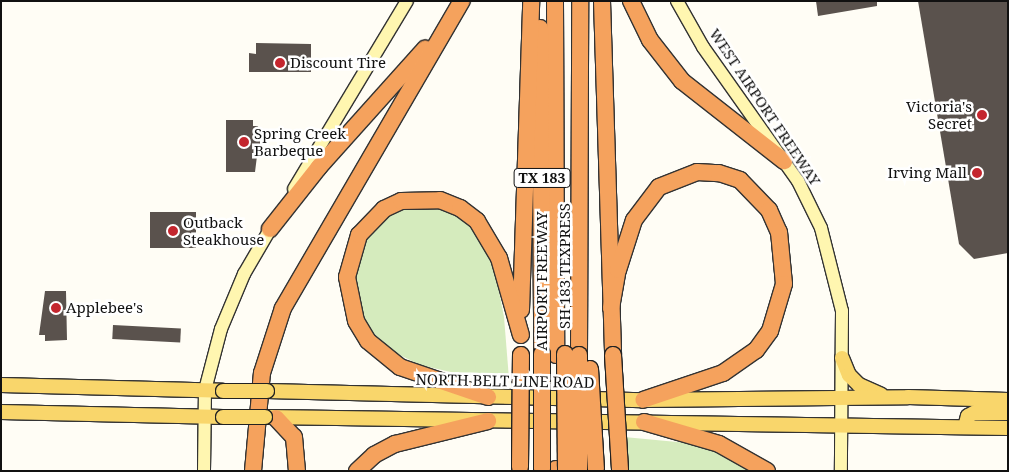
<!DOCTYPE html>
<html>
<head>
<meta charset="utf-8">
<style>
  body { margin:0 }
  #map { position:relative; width:1009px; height:472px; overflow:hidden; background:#fffdf5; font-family:"Noto Serif",serif }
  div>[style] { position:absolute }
  .green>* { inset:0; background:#d5ebbd }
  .building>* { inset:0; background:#5a524d; transform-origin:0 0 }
  .roads { filter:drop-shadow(1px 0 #333) drop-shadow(-1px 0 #333) drop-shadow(0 1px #333) drop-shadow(0 -1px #333) }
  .secondary>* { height:12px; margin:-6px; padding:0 6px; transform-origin:6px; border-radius:6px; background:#fff6b0 }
  .primary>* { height:14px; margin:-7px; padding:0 7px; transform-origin:7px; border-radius:7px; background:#f9d66b }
  .highway>* { height:16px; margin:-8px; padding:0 8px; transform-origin:8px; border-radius:8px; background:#f5a25d }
  .bridges { filter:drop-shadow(1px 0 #222) drop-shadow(-1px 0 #222) drop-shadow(0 1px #222) drop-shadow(0 -1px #222) }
  .primary-bridge>* { height:14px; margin:-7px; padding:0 7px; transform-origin:7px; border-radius:7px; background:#f9d66b }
  .highway-bridge>* { height:16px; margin:-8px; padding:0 8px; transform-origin:8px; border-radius:8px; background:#f5a25d }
  .dots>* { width:14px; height:14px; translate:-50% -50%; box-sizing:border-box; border:2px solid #fff; border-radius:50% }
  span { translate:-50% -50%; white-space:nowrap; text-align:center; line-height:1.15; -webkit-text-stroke:5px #fff; paint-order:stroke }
  .shield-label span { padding:1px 4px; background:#fff; border:1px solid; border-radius:4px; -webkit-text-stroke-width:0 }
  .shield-label { font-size:14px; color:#111; font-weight:700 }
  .poi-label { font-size:15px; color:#111 }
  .left { translate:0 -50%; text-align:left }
  .right { translate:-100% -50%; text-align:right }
  .street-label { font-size:15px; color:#111 }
  .frame { position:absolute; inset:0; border:2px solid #111; pointer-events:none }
</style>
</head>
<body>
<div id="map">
  <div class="green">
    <div style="clip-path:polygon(433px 204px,454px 212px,468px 223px,494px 266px,504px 317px,509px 379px,464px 375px,420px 365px,394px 352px,368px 328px,357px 304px,354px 283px,363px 243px,376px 223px,398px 211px)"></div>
    <div style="clip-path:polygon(624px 437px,709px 445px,753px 471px,628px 471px)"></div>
  </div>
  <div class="building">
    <div style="clip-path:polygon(816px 1px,877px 1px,877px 6px,818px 16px)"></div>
    <div style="clip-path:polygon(918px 1px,1008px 1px,1008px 253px,974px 259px,959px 244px)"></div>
    <div style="clip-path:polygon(256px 43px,311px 44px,311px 72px,249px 72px,249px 53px,256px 54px)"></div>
    <div style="clip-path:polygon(226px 120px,253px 120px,253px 126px,258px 126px,262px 148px,258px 148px,255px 172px,226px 172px)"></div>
    <div style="left:196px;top:212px;width:36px;height:46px;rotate:90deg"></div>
    <div style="clip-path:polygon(45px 291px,66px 291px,67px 340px,45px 341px,45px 335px,39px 335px)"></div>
    <div style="left:113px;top:325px;width:68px;height:14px;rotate:3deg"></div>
  </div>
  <div class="roads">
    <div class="secondary">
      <div style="left:677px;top:1px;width:53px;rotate:60.5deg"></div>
      <div style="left:703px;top:47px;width:164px;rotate:54.7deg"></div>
      <div style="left:798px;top:181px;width:52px;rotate:63.9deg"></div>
      <div style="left:821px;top:228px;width:86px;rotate:75.8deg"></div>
      <div style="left:842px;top:311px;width:160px;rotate:90.4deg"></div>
      <div style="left:294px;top:189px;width:219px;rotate:-59deg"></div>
      <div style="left:204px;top:471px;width:81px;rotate:-89.3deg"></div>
      <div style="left:205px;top:390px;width:63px;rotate:-75.3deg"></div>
      <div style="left:221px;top:329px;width:60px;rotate:-67.3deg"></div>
      <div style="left:244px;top:274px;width:61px;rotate:-59.7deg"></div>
    </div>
    <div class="primary">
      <div style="left:842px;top:358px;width:18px;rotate:68deg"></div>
      <div style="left:849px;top:375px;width:14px;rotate:45deg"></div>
      <div style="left:859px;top:385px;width:24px;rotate:24deg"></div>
      <div style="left:1px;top:385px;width:222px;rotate:1.5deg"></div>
      <div style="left:267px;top:391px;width:376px;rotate:1.4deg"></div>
      <div style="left:643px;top:400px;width:265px;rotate:-0.6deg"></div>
      <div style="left:908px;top:397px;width:100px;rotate:1.7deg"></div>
      <div style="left:1px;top:412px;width:222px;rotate:1.3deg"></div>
      <div style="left:269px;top:417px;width:739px;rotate:0.85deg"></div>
      <div style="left:965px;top:427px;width:11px;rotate:-75deg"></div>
      <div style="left:968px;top:416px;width:7px;rotate:-27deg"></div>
      <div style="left:974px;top:413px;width:34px"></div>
    </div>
    <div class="highway">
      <div style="left:555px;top:1px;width:354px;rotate:89.8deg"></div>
      <div style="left:602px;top:1px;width:354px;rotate:88.2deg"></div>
      <div style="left:631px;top:1px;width:43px;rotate:64deg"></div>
      <div style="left:650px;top:40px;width:52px;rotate:52deg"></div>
      <div style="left:682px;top:81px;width:130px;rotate:38.1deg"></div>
      <div style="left:540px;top:28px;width:326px;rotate:89.6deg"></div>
      <div style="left:270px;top:229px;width:79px;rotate:-51.7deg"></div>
      <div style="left:319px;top:167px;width:159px;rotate:-48.1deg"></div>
      <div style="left:611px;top:308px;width:39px;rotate:-80deg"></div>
      <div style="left:618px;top:270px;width:52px;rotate:-72.3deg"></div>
      <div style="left:634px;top:220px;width:41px;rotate:-52.9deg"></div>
      <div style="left:659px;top:187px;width:41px;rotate:-21.5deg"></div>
      <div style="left:697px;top:172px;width:22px;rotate:3deg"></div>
      <div style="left:719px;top:173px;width:22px;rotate:18deg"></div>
      <div style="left:740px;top:180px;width:42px;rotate:46deg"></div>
      <div style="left:769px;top:210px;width:24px;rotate:66deg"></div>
      <div style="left:779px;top:232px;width:52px;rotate:84.5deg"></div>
      <div style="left:784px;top:284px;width:49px;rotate:106.6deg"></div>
      <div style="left:770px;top:331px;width:24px;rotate:126deg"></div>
      <div style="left:756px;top:350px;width:40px;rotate:145.1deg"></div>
      <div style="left:723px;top:373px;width:84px;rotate:161.4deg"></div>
      <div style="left:521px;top:310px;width:309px;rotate:-88.1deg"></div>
      <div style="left:579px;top:355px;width:354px;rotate:-89.8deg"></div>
      <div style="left:488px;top:397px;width:93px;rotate:-161.2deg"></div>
      <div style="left:400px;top:367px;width:41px;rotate:-140.9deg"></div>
      <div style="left:368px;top:341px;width:23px;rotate:-121deg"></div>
      <div style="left:356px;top:321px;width:45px;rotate:-101.6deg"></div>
      <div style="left:347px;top:277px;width:44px;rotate:-74.1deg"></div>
      <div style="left:359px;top:235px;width:36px;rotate:-46deg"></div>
      <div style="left:384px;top:209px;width:19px;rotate:-25deg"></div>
      <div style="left:401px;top:201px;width:39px;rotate:-1deg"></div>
      <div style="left:440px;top:200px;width:22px;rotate:22deg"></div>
      <div style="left:460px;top:208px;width:21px;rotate:37deg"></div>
      <div style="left:477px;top:221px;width:43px;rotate:59.3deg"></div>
      <div style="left:499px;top:258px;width:80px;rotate:74.1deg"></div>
      <div style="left:276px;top:418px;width:26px;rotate:47deg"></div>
      <div style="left:294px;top:437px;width:34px;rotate:85deg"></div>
      <div style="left:644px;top:422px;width:78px;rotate:16.3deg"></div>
      <div style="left:719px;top:444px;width:55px;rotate:29.4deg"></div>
      <div style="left:556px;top:469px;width:2px;rotate:90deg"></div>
      <div style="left:253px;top:471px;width:98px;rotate:-84.8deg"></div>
      <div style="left:262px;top:373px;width:68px;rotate:-72.1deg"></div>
      <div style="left:283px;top:308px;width:355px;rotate:-59.8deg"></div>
      <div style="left:357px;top:471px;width:23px;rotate:-43deg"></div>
      <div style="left:374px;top:455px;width:24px;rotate:-28deg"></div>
      <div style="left:395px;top:444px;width:96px;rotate:-13.9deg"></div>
    </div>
  </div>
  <div class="bridges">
    <div class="primary-bridge">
      <div style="left:223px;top:391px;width:44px"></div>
      <div style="left:223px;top:417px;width:42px"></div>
    </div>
    <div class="highway-bridge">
      <div style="left:542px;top:354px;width:115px;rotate:90deg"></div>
      <div style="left:565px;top:354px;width:116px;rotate:89.5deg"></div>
      <div style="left:613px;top:355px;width:115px;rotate:86.5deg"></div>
      <div style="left:590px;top:369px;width:100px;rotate:86.6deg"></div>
      <div style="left:520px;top:467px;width:112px;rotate:-89.5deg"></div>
      <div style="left:579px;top:470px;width:115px;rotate:-90deg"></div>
    </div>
  </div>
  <div class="dots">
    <div style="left:280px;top:63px;background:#c4262e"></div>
    <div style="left:982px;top:115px;background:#c4262e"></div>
    <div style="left:244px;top:142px;background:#c4262e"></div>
    <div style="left:977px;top:173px;background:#c4262e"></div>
    <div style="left:173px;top:231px;background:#c4262e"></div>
    <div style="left:56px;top:308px;background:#c4262e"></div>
  </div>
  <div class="shield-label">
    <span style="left:542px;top:178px">TX 183</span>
  </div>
  <div class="poi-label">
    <span class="left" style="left:290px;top:63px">Discount Tire</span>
    <span class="right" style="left:972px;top:115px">Victoria's<br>Secret</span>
    <span class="left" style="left:254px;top:142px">Spring Creek<br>Barbeque</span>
    <span class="right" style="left:967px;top:173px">Irving Mall</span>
    <span class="left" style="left:183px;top:231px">Outback<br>Steakhouse</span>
    <span class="left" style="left:66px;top:308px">Applebee's</span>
  </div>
  <div class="street-label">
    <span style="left:765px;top:107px;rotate:56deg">WEST AIRPORT FREEWAY</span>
    <span style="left:565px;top:266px;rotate:-90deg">SH 183 TEXPRESS</span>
    <span style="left:542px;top:281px;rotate:-90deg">AIRPORT FREEWAY</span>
    <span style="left:505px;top:381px;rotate:1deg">NORTH BELT LINE ROAD</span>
  </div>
  <div class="frame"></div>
</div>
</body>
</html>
